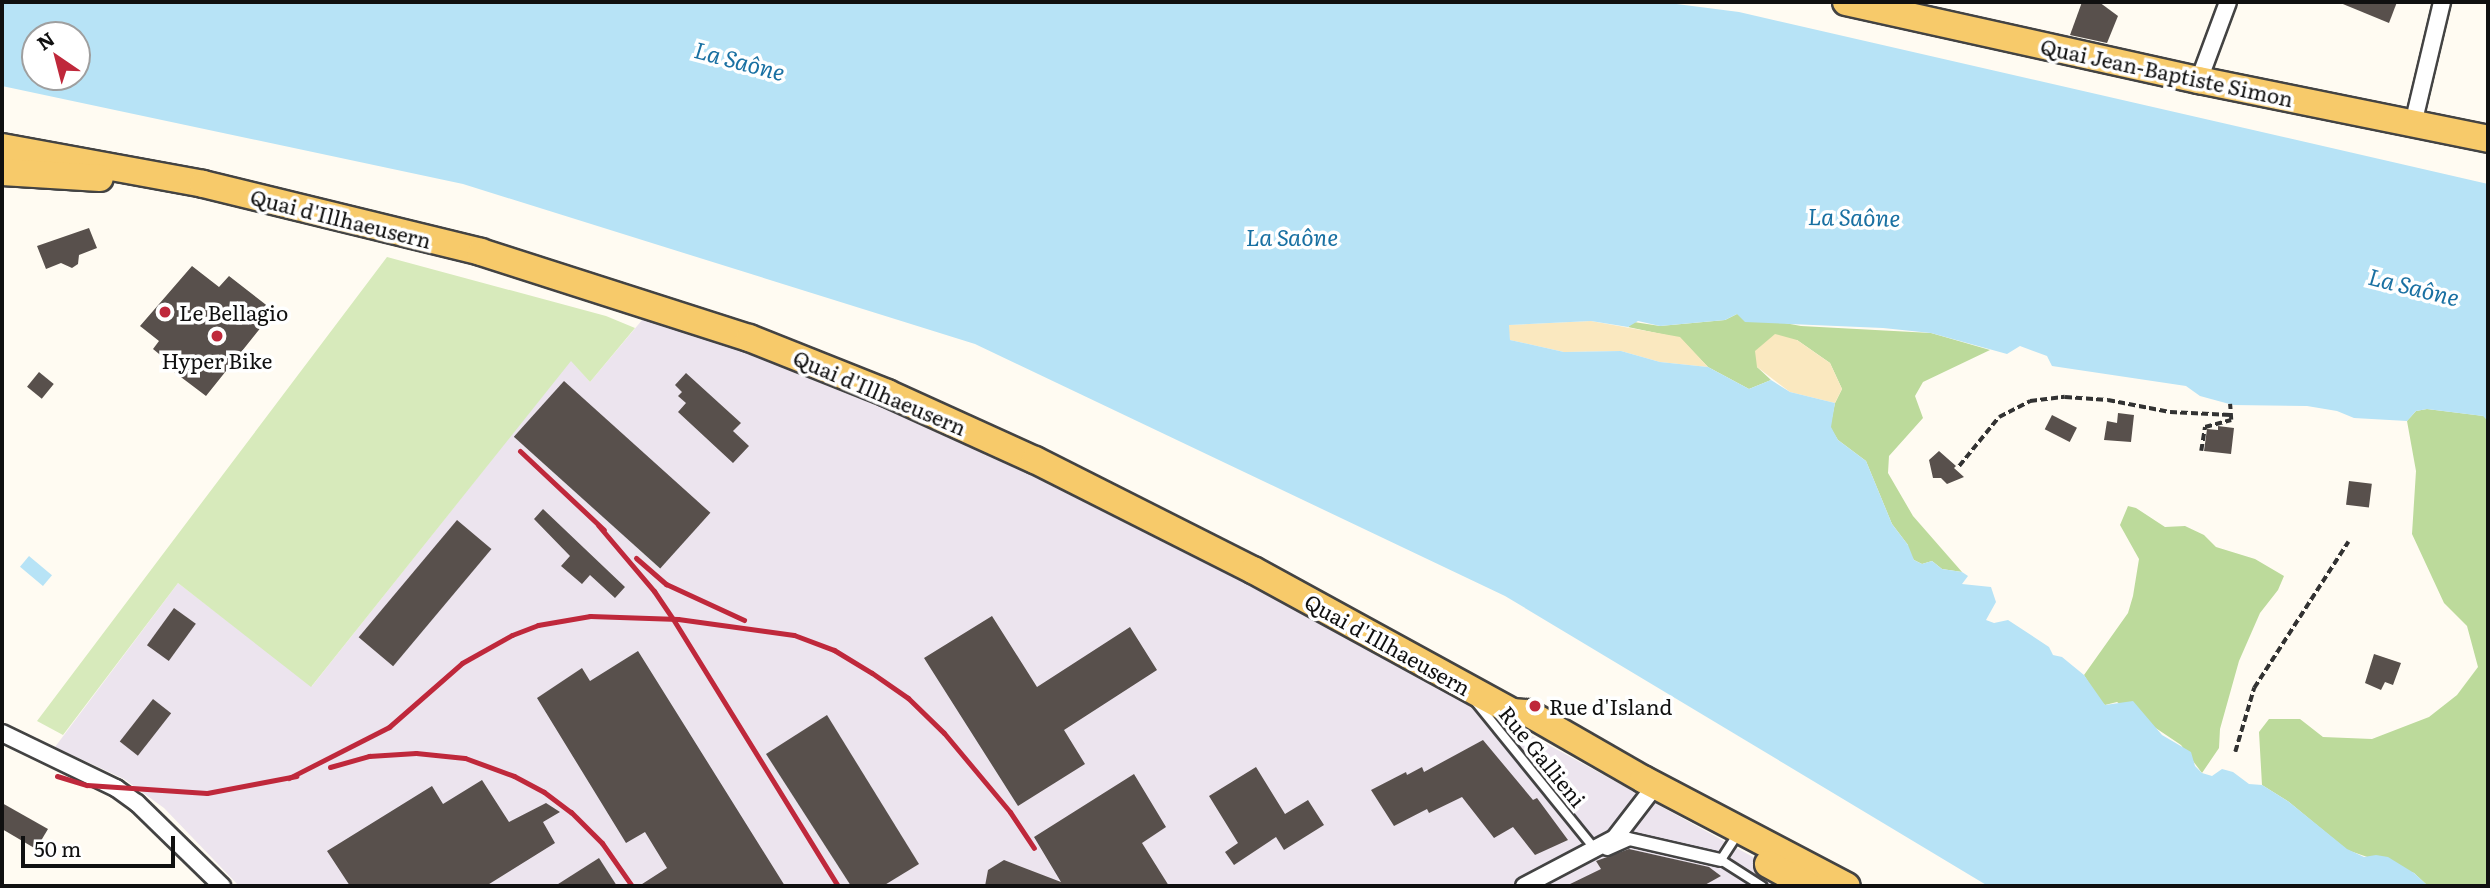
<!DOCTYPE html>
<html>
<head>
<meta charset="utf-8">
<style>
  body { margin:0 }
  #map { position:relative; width:2490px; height:888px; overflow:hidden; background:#fffbf2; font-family:Literata,serif }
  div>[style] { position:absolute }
  .industrial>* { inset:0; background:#ece4ee }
  .green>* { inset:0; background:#d7eabb }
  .forest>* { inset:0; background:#bcda9b }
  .sand>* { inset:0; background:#fae8bf }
  .water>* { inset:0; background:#b7e3f6; transform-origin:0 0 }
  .building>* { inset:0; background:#58504c; transform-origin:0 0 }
  .path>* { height:3.5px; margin-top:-1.75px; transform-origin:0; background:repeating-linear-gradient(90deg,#323232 0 7px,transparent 0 10.5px) }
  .roads { filter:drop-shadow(2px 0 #434343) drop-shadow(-2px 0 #434343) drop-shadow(0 2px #434343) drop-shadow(0 -2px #434343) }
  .service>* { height:8px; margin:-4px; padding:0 4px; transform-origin:4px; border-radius:4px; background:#fff }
  .pedestrian>* { height:12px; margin:-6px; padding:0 6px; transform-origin:6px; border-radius:6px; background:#fff }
  .minor>* { height:16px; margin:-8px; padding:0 8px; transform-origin:8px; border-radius:8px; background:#fff }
  .primary>* { height:26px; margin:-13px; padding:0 13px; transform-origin:13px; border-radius:13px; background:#f7ca6a }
  .rail>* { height:5px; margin:-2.5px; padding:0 2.5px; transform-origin:2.5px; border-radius:2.5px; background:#bf283b }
  .dots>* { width:19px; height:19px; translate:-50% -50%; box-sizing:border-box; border:4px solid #fff; border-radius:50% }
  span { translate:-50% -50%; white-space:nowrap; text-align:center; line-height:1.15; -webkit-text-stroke:7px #fff; paint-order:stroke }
  .street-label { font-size:21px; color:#101010 }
  .poi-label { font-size:21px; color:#101010 }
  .left { translate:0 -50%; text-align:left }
  .water-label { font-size:23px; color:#1970a2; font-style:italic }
  .frame { position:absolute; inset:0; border:4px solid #101010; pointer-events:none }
  .north { position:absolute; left:21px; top:21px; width:70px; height:70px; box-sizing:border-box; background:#fff; border:2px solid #9f9f9f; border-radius:50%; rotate:325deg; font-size:19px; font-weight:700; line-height:28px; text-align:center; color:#101010 }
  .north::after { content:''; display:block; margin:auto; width:24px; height:32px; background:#bf283b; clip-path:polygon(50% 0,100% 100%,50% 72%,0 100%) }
  .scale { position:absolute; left:21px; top:836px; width:154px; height:32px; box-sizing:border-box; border:4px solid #101010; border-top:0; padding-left:9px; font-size:21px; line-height:24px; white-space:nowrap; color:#101010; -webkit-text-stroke:5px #fff; paint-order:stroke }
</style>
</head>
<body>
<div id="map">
  <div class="industrial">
    <div style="clip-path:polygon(648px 313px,771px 351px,1100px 499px,1806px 886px,239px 886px,164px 808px,124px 779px,55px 747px,178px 583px,312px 686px,571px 360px,590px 382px)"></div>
  </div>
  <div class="green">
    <div style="clip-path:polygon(387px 257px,606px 316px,635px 328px,590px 382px,571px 361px,311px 687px,178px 583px,63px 735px,37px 721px)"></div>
  </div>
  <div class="forest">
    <div style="clip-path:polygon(1737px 314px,1801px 326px,1931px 333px,1990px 350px,1923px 382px,1915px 396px,1923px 418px,1889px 456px,1888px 473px,1913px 516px,1962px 572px,1942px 569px,1932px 561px,1922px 564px,1914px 560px,1908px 551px,1908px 545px,1892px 524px,1866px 461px,1838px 440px,1830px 427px,1835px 403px,1842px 389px,1830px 363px,1797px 340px,1757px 367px,1771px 380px,1749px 389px,1708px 367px,1680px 338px,1628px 327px,1634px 322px,1660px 326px,1725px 320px)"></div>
    <div style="clip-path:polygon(2427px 409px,2484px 416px,2488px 421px,2488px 886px,2428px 886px,2414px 873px,2347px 850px,2289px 802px,2262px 785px,2259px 732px,2269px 719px,2300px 719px,2323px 737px,2372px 739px,2429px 717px,2457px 695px,2478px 667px,2467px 626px,2444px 603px,2412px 534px,2416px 471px,2407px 421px,2416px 411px)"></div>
    <div style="clip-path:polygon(2128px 506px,2136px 508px,2165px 527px,2185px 526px,2204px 535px,2216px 547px,2255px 559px,2284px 576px,2278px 590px,2260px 613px,2239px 661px,2220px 729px,2219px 748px,2202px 773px,2181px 745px,2117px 702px,2105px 705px,2099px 700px,2084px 675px,2128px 613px,2133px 596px,2139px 559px,2120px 525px)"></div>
  </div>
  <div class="sand">
    <div style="clip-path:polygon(1591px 321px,1680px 337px,1708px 367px,1660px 362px,1621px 351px,1564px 352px,1510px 340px,1508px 325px)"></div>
    <div style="clip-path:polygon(1775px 334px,1797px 340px,1830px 363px,1842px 389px,1835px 403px,1790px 392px,1757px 367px,1755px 351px)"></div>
  </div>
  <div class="water">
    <div style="clip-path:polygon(evenodd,2px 2px,1661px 2px,1739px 12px,2488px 184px,2488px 421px,2483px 416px,2427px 409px,2416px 411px,2407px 421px,2354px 418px,2337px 411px,2307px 406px,2233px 405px,2200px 396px,2186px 386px,2052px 366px,2047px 356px,2020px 346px,2007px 354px,1931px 333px,1883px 328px,1745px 322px,1737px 314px,1725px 320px,1660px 326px,1638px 321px,1628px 327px,1591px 321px,1509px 325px,1510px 340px,1564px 352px,1621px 351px,1660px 362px,1708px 367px,1749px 389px,1771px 380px,1790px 392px,1835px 403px,1831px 427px,1838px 440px,1866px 461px,1892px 524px,1908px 545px,1914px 560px,1922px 564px,1932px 561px,1942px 569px,1962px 572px,1968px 576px,1962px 584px,1991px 587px,1996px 602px,1986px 620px,1994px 623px,2008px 620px,2049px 647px,2053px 655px,2062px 657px,2084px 675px,2105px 705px,2133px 701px,2162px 735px,2191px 752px,2195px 766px,2202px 773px,2212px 776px,2222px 769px,2233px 772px,2249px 784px,2262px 785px,2289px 802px,2347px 849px,2364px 857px,2376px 855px,2388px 857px,2414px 873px,2428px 886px,1988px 886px,1505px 596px,975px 344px,463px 184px,2px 86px,2px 2px,35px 35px,77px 35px,77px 77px,35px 77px,35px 35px)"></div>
    <div style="left:29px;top:556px;width:30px;height:14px;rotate:40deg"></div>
  </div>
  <div class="building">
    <div style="clip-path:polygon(2082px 2px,2099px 2px,2118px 16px,2107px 43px,2070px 35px)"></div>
    <div style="clip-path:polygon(2338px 2px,2397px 2px,2389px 23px)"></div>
    <div style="clip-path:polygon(89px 228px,97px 248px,79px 255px,78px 264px,72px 268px,61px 263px,46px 269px,37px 246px)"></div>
    <div style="clip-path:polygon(192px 266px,219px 287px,229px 276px,274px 311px,206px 396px,161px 362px,164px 358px,153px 349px,159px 341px,140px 326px)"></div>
    <div style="left:39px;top:372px;width:19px;height:19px;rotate:39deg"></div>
    <div style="clip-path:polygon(686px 373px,741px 423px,733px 431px,749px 446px,733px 463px,678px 412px,686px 403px,678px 396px,682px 392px,675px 385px)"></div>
    <div style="left:564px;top:381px;width:197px;height:75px;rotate:42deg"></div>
    <div style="clip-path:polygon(2118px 413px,2134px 415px,2131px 442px,2104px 440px,2107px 421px,2117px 423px)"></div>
    <div style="left:2052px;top:415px;width:28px;height:16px;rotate:27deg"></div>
    <div style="clip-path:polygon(2218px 426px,2234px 428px,2231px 454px,2204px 451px,2207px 429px,2218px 430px)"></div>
    <div style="clip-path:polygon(1939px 451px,1956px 466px,1954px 468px,1964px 477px,1947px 484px,1941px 478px,1933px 478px,1929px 460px)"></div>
    <div style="left:2349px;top:481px;width:23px;height:24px;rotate:7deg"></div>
    <div style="clip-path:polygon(543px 509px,625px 587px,615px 598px,590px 575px,582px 584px,561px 566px,570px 556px,534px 519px)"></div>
    <div style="left:457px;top:520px;width:45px;height:153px;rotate:40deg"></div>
    <div style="left:174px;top:608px;width:27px;height:46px;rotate:36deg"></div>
    <div style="clip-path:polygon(992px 616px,1037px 687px,1130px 627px,1157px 670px,1064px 730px,1085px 764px,1018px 806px,924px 658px)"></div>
    <div style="clip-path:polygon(638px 651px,785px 886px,639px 886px,667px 868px,645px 832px,626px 843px,537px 698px,582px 668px,590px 681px)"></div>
    <div style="clip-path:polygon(2374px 654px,2401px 663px,2393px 685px,2385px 682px,2381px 690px,2365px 683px)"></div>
    <div style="left:153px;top:699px;width:23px;height:54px;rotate:38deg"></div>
    <div style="clip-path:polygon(827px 715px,919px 864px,883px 886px,851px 886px,766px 754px)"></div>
    <div style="clip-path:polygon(1483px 740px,1533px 800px,1537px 798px,1568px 840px,1535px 855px,1513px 827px,1494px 838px,1462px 797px,1429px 813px,1427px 809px,1394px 826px,1371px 790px,1406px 772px,1407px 775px,1422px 767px,1424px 772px)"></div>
    <div style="clip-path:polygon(1256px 767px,1285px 814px,1308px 800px,1324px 825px,1284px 850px,1276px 837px,1234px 865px,1225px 852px,1238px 843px,1209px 796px)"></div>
    <div style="clip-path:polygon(1134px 774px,1166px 827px,1142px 843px,1169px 886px,985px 886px,988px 870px,1004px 860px,1061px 882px,1034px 837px)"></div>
    <div style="clip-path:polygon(482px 780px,509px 822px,546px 803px,560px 812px,543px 822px,555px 843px,486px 886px,350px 886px,327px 851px,432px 786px,443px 804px)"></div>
    <div style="clip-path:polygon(2px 803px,48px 829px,36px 849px,2px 829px)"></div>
    <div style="clip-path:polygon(1629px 849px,1709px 867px,1721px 876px,1703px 886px,1566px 886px,1601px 869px,1596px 861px)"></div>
    <div style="clip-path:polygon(599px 858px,617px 886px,555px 886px)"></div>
  </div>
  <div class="path">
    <div style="left:2201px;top:451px;width:24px;rotate:-81deg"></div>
    <div style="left:2205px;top:427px;width:27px;rotate:-15deg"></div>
    <div style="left:2231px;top:420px;width:16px;rotate:-94deg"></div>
    <div style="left:1959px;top:466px;width:63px;rotate:-50.8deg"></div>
    <div style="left:1999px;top:417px;width:35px;rotate:-27deg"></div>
    <div style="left:2030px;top:401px;width:35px;rotate:-7deg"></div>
    <div style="left:2065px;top:397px;width:43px;rotate:4deg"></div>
    <div style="left:2108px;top:400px;width:63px;rotate:11deg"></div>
    <div style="left:2170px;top:412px;width:61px;rotate:2.8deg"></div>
    <div style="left:2235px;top:752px;width:67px;rotate:-73.5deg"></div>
    <div style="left:2254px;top:688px;width:174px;rotate:-57.2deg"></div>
  </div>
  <div class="roads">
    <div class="service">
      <div style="left:1475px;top:701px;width:191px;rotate:51deg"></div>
      <div style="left:1739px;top:832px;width:33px;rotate:123deg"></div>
      <div style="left:1721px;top:860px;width:49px;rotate:32.4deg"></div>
    </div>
    <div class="pedestrian">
      <div style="left:1607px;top:849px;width:24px;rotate:-24deg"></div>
      <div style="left:1629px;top:839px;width:94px;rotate:12.9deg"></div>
    </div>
    <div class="minor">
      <div style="left:2199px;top:80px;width:83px;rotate:-69.6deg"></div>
      <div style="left:2413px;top:124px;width:125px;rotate:-76.6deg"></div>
      <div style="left:2px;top:733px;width:127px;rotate:25.8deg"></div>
      <div style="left:116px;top:788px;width:26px;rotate:36deg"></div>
      <div style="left:137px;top:803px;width:119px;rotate:44.3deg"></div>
      <div style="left:1524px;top:886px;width:103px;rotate:-27.8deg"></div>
      <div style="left:1615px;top:838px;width:66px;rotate:-52.4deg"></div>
    </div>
    <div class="primary">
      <div style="left:1846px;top:2px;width:362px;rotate:12.5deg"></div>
      <div style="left:2199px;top:80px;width:295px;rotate:11.5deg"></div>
      <div style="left:2px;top:147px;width:204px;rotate:10.4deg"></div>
      <div style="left:203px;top:184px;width:286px;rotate:13.7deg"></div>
      <div style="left:481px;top:252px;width:281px;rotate:17.8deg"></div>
      <div style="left:749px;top:338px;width:149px;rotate:21.7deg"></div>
      <div style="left:887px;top:393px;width:162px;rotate:24.4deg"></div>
      <div style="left:1035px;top:460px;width:244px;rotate:26.8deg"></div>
      <div style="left:1253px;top:570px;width:295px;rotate:28.7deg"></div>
      <div style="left:1512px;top:712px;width:16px;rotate:4deg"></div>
      <div style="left:1528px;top:713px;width:133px;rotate:29.9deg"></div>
      <div style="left:1643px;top:779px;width:230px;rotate:27.7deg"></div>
      <div style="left:2px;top:172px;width:98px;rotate:3.5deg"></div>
      <div style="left:1768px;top:864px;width:46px;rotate:28.8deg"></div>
    </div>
  </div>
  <div class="rail">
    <div style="left:520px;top:451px;width:115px;rotate:43.2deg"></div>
    <div style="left:598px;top:525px;width:87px;rotate:49.7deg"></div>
    <div style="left:654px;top:591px;width:34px;rotate:56deg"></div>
    <div style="left:673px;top:619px;width:314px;rotate:58.3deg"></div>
    <div style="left:636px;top:558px;width:40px;rotate:41deg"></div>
    <div style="left:666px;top:584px;width:86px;rotate:24.8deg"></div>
    <div style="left:330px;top:767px;width:41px;rotate:-15.8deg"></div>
    <div style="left:369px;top:756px;width:47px;rotate:-3.7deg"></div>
    <div style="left:416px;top:753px;width:49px;rotate:5.8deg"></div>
    <div style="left:465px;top:758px;width:52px;rotate:20.2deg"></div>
    <div style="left:514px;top:776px;width:34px;rotate:28deg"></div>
    <div style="left:544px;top:792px;width:34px;rotate:37deg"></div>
    <div style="left:571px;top:812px;width:44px;rotate:45deg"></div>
    <div style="left:602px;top:843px;width:52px;rotate:55.1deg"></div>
    <div style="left:57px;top:776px;width:31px;rotate:17deg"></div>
    <div style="left:87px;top:785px;width:120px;rotate:3.8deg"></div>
    <div style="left:207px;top:793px;width:91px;rotate:-10.8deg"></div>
    <div style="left:289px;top:778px;width:112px;rotate:-27deg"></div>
    <div style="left:389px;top:727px;width:97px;rotate:-41.2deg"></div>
    <div style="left:462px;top:663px;width:57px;rotate:-29.2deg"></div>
    <div style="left:512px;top:635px;width:28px;rotate:-21deg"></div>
    <div style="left:538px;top:625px;width:53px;rotate:-9.8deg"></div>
    <div style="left:590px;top:616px;width:88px;rotate:2deg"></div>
    <div style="left:678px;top:619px;width:117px;rotate:7.9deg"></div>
    <div style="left:794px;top:635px;width:43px;rotate:20.6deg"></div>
    <div style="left:834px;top:650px;width:44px;rotate:31.2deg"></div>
    <div style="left:872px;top:673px;width:44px;rotate:34.8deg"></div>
    <div style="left:908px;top:698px;width:50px;rotate:44.2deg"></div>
    <div style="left:944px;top:733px;width:103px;rotate:50.1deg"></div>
    <div style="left:1010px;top:812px;width:43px;rotate:56.3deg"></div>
  </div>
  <div class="dots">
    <div style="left:165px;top:312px;background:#bf283b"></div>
    <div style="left:217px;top:336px;background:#bf283b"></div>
    <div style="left:1535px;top:706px;background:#bf283b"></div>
  </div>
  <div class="street-label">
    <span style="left:2167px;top:72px;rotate:12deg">Quai Jean-Baptiste Simon</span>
    <span style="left:341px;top:218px;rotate:14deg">Quai d'Illhaeusern</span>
    <span style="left:880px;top:392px;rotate:23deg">Quai d'Illhaeusern</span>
    <span style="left:1388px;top:644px;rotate:29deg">Quai d'Illhaeusern</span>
    <span style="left:1543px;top:756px;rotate:51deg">Rue Gallieni</span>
  </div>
  <div class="poi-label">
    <span class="left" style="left:179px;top:312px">Le Bellagio</span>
    <span style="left:217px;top:360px">Hyper Bike</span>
    <span class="left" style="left:1549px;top:706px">Rue d'Island</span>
  </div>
  <div class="water-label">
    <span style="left:740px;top:60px;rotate:15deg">La Saône</span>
    <span style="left:1854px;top:216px;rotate:1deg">La Saône</span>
    <span style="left:1292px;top:236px">La Saône</span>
    <span style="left:2414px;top:286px;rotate:14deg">La Saône</span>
  </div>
  <div class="frame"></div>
  <div class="north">N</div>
  <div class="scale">50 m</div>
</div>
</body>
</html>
